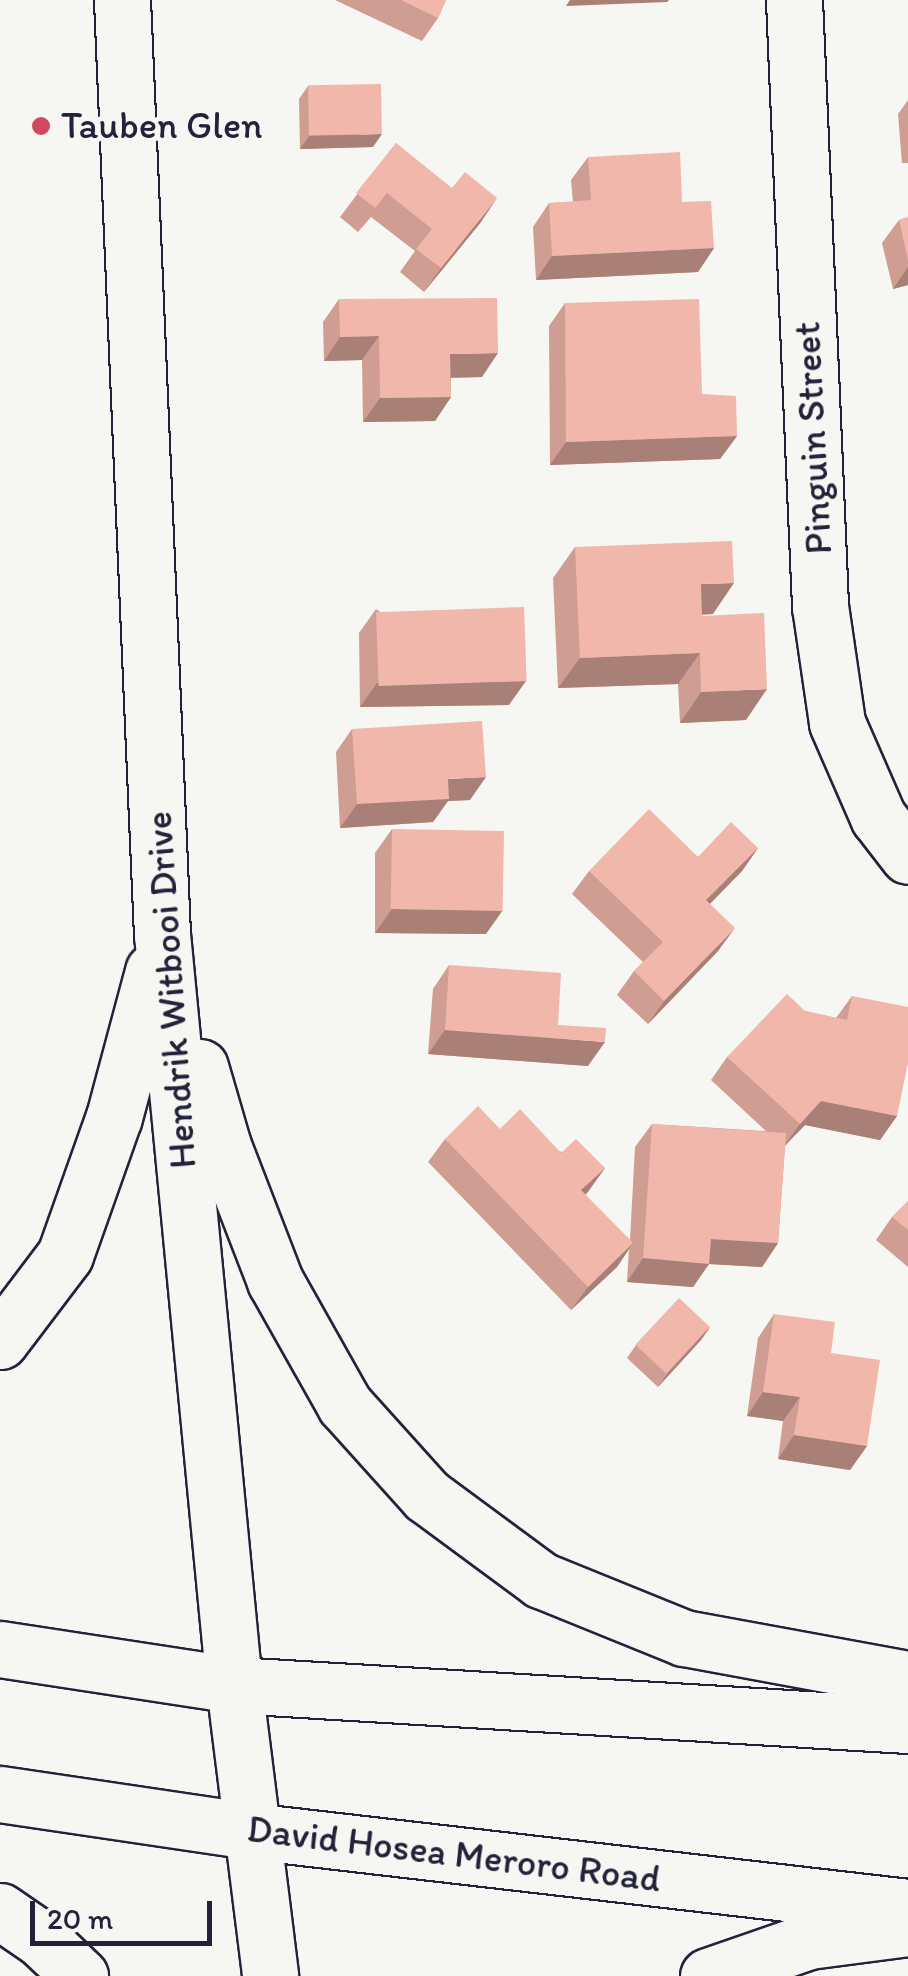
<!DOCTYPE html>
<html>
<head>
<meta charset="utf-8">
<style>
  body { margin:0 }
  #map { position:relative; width:908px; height:1976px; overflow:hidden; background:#f6f6f2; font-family:Itim,sans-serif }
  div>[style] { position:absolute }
  .roads { filter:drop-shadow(2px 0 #22223b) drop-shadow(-2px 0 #22223b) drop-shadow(0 2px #22223b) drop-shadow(0 -2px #22223b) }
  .minor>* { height:55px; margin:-27.5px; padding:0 27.5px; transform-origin:27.5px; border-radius:27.5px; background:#f6f6f2 }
  .major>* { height:55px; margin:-27.5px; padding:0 27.5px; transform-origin:27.5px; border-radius:27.5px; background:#f6f6f2 }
  .wall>* { inset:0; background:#cf9d92 }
  .shaded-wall>* { inset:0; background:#a98077 }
  .building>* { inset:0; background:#f1b7aa; transform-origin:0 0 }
  .dots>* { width:28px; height:28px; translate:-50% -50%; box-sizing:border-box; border:5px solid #f6f6f2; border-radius:50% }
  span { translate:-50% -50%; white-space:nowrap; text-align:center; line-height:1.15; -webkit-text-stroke:10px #f6f6f2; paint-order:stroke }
  .poi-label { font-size:38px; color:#22223b }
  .left { translate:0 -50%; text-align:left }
  .street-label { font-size:38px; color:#22223b }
  .scale { position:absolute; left:30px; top:1901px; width:182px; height:45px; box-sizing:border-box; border:5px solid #22223b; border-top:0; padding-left:12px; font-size:30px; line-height:35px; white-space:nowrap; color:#22223b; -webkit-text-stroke:8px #f6f6f2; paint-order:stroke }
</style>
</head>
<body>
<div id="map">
  <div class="roads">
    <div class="minor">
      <div style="left:794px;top:0;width:607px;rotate:87.54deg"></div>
      <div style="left:820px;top:606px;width:118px;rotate:81.7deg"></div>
      <div style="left:837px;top:723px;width:103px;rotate:66.4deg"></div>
      <div style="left:878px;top:817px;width:49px;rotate:52.4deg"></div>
    </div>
    <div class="major">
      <div style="left:122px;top:0;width:935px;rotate:87.55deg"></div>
      <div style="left:162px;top:934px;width:754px;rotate:84.52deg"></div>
      <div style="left:234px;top:1685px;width:293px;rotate:82.9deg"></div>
      <div style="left:200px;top:1067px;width:82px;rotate:73.8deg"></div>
      <div style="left:223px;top:1146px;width:145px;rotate:68.9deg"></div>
      <div style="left:275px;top:1281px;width:142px;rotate:60.6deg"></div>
      <div style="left:345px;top:1405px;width:122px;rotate:48deg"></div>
      <div style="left:427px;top:1496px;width:142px;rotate:36.4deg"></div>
      <div style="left:541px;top:1580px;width:154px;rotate:22.1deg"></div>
      <div style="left:684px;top:1638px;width:228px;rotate:10.4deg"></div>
      <div style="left:0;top:1341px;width:108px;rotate:-52.9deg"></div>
      <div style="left:65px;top:1255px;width:146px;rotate:-70.5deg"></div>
      <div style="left:114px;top:1117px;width:151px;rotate:-75deg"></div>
      <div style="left:0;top:1649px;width:237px;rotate:8.7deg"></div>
      <div style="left:234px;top:1685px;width:675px;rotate:3.4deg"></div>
      <div style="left:0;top:1794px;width:253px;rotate:8.4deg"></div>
      <div style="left:250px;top:1831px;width:662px;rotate:6.59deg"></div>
      <div style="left:0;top:1911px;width:50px;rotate:34.3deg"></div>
      <div style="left:41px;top:1939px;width:54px;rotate:43.5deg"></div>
      <div style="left:708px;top:1976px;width:107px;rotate:-19.1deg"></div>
      <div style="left:809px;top:1941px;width:100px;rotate:-7.5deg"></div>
    </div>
  </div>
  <div class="wall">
    <div style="clip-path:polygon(335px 0,446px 0,438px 18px,422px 41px)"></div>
    <div style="clip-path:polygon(308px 86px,373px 147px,300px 149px,299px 99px)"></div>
    <div style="clip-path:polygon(908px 100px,908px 163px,902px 163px,898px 114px)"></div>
    <div style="clip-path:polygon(396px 143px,481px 222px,424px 292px,400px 272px,415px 251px,371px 217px,358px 232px,340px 217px)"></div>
    <div style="clip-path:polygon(588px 157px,682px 202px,714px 248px,698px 272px,536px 280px,533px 227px,549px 203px,573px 202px,571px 180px)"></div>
    <div style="clip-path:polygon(908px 217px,908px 285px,893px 289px,882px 243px,899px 220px)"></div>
    <div style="clip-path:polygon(339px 299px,482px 377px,451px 378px,451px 397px,435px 421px,363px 422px,362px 360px,324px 361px,323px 322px)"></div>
    <div style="clip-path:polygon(565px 303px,702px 394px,737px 436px,720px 459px,550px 465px,549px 326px)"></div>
    <div style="clip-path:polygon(575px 547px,713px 614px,702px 615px,746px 720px,680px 723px,678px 684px,558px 688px,553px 578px)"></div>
    <div style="clip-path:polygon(376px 609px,509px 705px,360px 707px,359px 633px)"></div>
    <div style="clip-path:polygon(352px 729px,470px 800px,448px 801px,433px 822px,340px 828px,336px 752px)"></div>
    <div style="clip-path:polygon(392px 829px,486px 934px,375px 933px,375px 853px)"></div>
    <div style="clip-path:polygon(758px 848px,742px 871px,710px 904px,718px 951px,648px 1024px,617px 995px,634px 971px,643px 962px,572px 894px,589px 871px)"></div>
    <div style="clip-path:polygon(449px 965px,558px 1025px,588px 1066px,428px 1054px,433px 989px)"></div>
    <div style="clip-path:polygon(852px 996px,897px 1116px,880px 1140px,805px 1125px,785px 1146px,778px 1243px,762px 1267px,709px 1264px,693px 1287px,627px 1282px,629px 1249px,617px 1267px,571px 1310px,428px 1162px,445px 1139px,500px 1129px,605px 1168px,585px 1195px,630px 1240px,635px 1147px,652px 1124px,766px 1131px,711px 1080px,727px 1057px,805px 1011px,836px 1018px)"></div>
    <div style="clip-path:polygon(908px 1201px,908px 1267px,876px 1240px,892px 1217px)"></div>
    <div style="clip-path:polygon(774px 1314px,831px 1353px,867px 1446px,850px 1470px,778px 1459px,783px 1421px,747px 1416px,758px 1338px)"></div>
    <div style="clip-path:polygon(710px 1327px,701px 1340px,658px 1387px,627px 1358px,636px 1345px)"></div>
  </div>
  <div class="shaded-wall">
    <div style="clip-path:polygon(570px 0,669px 0,667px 2px,566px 6px)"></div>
    <div style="clip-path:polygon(382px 134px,373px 147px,300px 149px,309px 136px)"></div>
    <div style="clip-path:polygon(497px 198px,481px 222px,424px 292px,441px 268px)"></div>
    <div style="clip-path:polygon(714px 248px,698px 272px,536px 280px,552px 256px)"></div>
    <div style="clip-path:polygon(908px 267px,908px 285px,893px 289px)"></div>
    <div style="clip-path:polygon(379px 336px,362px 360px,324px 361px,340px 337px)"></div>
    <div style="clip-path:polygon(498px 353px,482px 377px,434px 378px,450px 354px)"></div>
    <div style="clip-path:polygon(451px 397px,435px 421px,363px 422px,380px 398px)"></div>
    <div style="clip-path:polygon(737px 436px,720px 459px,550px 465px,566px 442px)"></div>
    <div style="clip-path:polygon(734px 583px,713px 614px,680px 615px,701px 584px)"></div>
    <div style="clip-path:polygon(700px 653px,678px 684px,558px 688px,580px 658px)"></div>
    <div style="clip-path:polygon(526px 681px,509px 705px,360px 707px,377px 683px)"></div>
    <div style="clip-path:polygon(767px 689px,746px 720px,680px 723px,701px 692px)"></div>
    <div style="clip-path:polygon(486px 777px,470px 800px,448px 801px,433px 822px,340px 828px,357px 804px,448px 779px)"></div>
    <div style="clip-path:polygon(758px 848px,742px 871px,690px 924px,706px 900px)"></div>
    <div style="clip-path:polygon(392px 909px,503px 910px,486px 934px,375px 933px)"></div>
    <div style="clip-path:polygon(735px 928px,718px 951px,648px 1024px,664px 1001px)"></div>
    <div style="clip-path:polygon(445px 1030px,605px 1042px,588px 1066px,428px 1054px)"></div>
    <div style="clip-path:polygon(821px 1101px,897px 1116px,880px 1140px,805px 1125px,783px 1147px,800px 1124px)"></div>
    <div style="clip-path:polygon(605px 1168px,588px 1192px,565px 1214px,581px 1190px)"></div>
    <div style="clip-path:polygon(711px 1239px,778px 1243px,762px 1267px,709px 1264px,693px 1287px,627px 1282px,643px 1258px)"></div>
    <div style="clip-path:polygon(633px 1243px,617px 1267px,571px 1310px,588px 1287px)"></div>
    <div style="clip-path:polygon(710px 1327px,701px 1340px,658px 1387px,667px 1374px)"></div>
    <div style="clip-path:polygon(763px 1392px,800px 1397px,783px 1421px,747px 1416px)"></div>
    <div style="clip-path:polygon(794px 1435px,867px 1446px,850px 1470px,778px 1459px)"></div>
  </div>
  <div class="building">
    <div style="clip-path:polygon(401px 0,446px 0,438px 18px)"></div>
    <div style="left:381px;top:84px;width:50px;height:73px;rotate:89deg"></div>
    <div style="clip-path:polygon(396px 143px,452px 188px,465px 172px,497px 198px,441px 268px,416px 249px,432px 229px,387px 193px,375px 208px,356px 193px)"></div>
    <div style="clip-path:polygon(680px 152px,682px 202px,711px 201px,714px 248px,552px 256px,549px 203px,591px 200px,588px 157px)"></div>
    <div style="clip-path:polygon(908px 217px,908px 260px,899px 220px)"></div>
    <div style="clip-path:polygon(497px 298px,498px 353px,450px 354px,451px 397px,380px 398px,379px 336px,340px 337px,339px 299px)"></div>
    <div style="clip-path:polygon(699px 299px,702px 394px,736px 396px,737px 436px,566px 442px,565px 303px)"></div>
    <div style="clip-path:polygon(732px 541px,734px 583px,701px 584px,702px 616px,764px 613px,767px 689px,701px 692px,700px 653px,580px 658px,575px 547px)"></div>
    <div style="left:524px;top:607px;width:74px;height:148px;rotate:88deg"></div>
    <div style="clip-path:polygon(482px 721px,486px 777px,448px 779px,449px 799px,357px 804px,352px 729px)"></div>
    <div style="clip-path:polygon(649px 809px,698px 857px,731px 822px,758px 848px,706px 900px,735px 928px,664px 1001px,634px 971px,663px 942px,589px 871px)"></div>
    <div style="left:392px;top:829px;width:112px;height:80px;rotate:1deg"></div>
    <div style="clip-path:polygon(449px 965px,561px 973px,558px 1025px,606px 1028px,605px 1042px,445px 1030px)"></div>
    <div style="clip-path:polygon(787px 994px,805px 1011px,847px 1020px,852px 996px,908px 1007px,908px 1063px,897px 1116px,821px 1101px,800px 1124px,727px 1057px)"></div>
    <div style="clip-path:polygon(478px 1106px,500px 1129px,520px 1109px,561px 1153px,576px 1139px,605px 1168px,581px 1190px,633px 1243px,588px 1287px,445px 1139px)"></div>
    <div style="clip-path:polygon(652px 1124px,786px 1133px,778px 1243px,711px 1239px,709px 1264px,643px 1258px)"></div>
    <div style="clip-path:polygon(908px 1201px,908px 1230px,892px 1217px)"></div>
    <div style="left:679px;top:1298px;width:42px;height:64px;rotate:43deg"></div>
    <div style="clip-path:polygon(774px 1314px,835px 1322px,831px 1353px,880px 1360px,867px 1446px,794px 1435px,800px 1397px,763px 1392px)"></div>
  </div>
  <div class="dots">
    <div style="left:41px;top:126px;background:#d1495b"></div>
  </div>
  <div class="poi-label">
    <span class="left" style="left:61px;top:126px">Tauben Glen</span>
  </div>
  <div class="street-label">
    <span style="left:813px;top:438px;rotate:-93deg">Pinguin Street</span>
    <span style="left:171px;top:990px;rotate:-94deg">Hendrik Witbooi Drive</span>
    <span style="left:454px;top:1854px;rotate:7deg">David Hosea Meroro Road</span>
  </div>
  <div class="scale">20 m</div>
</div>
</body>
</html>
